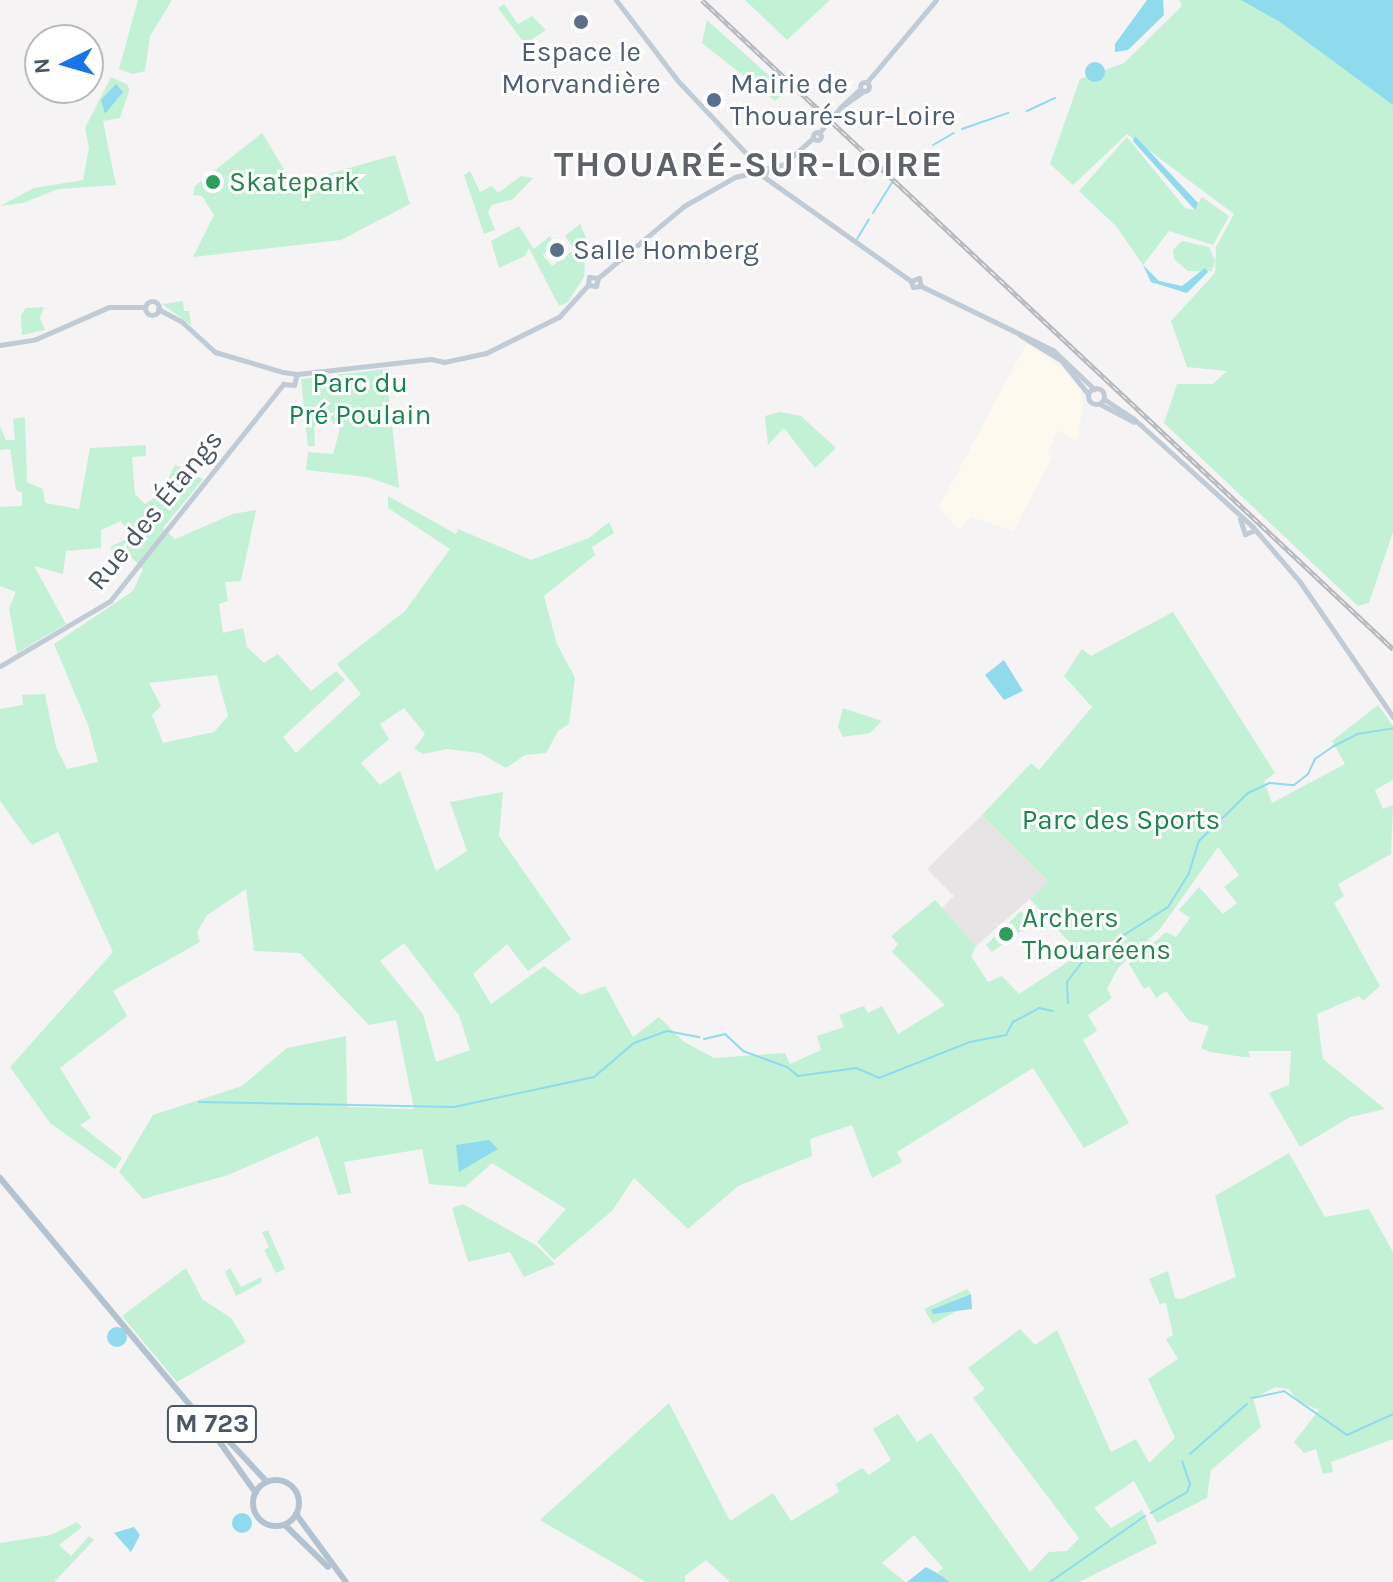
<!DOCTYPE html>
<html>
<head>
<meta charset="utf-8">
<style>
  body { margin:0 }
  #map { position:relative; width:1393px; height:1582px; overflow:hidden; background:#f5f3f3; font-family:Karla,sans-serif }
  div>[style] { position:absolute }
  .commercial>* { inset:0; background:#fdf9ef }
  .education>* { inset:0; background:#e6e4e5 }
  .green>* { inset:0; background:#c3f1d5 }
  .water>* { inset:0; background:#90daee }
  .round { border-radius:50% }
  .stream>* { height:2px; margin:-1px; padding:0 1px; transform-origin:1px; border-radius:1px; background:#90daee }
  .secondary>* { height:5px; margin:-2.5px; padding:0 2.5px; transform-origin:2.5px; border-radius:2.5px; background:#c1cbd6 }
  .secondary>.ring { margin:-2.5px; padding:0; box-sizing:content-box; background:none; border:5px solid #c1cbd6; border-radius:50% }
  .primary>* { height:6px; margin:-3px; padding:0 3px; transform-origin:3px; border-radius:3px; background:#b3c2d1 }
  .primary>.ring { margin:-3px; padding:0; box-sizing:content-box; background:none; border:6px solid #b3c2d1; border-radius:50% }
  .rail>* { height:5px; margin-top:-2.5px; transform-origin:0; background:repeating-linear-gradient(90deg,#fff 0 6px,#b5b8bd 0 12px); box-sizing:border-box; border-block:2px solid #b5b8bd }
  .dots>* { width:22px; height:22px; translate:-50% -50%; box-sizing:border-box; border:4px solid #fff; border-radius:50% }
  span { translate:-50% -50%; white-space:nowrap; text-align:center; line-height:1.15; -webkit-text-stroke:6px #fff; paint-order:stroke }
  .shield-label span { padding:2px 6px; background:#fff; border:2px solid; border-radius:6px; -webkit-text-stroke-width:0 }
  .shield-label { font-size:26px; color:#4a5661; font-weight:700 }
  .service-label { font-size:28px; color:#4e5e75 }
  .left { translate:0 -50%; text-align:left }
  .leisure-label { font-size:28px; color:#27864d }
  .park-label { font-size:28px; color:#17864f }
  .street-label { font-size:28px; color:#4a5661 }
  .district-label { font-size:36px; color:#5f6368; font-weight:700; letter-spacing:2px }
  .north { position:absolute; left:24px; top:24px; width:80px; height:80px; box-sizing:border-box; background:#fff; border:2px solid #b7bbc0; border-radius:50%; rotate:265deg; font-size:22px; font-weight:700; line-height:32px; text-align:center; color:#4a5661 }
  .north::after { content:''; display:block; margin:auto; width:28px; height:36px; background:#1a73e8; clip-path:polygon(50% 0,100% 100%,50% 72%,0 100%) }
</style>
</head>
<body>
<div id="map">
  <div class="commercial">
    <div style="clip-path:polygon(1026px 344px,1062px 368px,1080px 389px,1083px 406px,1077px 441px,1058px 430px,1047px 453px,1053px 456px,1013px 531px,971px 517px,959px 530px,939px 507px)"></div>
  </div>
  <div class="education">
    <div style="clip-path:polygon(982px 815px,1049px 882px,976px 946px,942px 908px,954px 896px,927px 869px)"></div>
  </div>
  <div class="green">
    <div style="clip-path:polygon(138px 0,172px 0,150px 36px,145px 71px,133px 74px,119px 69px)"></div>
    <div style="clip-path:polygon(745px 0,830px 0,787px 40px)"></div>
    <div style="clip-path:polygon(1179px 0,1313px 0,1393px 50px,1393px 532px,1369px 603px,1358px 606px,1164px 423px,1177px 384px,1213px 384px,1227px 371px,1187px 367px,1171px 321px,1215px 273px,1216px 247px,1234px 214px,1127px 134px,1073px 185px,1050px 164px,1080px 79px,1124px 63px,1182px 6px)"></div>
    <div style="clip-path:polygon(504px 4px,518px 24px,532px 16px,546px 30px,525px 44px,498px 8px)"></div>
    <div style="clip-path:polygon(707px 20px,786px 91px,775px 101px,702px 43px)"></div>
    <div style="clip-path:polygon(111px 77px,128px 85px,129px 91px,120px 118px,103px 121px,116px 185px,58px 189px,23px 203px,0 206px,34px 188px,83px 180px,89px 147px,85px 128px)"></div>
    <div style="clip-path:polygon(262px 133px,293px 184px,395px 155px,410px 204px,341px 240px,193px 257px,214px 215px,202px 196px,193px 195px,195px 186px)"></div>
    <div style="clip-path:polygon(1127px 137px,1185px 208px,1194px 210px,1202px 197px,1229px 216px,1213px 245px,1169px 231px,1143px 265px,1116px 226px,1079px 191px)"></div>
    <div style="clip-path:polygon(470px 171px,480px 192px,492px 186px,498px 193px,521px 176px,533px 178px,513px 199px,492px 205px,488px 212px,495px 230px,484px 234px,464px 175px)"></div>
    <div style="clip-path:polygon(580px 224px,586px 238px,584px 277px,568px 302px,559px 306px,529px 248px,525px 256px,499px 268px,491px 241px,519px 226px,534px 249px,550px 236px,553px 242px,543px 255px,552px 266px,574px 250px,565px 236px)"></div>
    <div style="clip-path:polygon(1182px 241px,1209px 247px,1215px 261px,1212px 271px,1188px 271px,1174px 259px,1173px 250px)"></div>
    <div style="clip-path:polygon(183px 301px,184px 311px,189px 311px,191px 325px,162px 304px)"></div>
    <div style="clip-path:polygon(44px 307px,40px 318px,45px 330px,22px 335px,21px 315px,26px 308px)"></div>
    <div style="clip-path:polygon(386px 369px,399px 488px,367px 477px,306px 470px,308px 452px,333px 454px,342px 422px,334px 424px,324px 412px,314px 427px,315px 446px,308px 446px,301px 379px)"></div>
    <div style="clip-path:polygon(780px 412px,801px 416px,836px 448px,815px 468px,784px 428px,768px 445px,765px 416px)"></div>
    <div style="clip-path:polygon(evenodd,25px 417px,27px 482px,43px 489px,45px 503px,79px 509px,90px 448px,146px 445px,146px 456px,132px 457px,135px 494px,145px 504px,161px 493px,175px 465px,203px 479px,163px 528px,175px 539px,233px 514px,256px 510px,241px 581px,225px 582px,228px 601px,219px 604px,223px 633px,243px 628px,247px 647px,264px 663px,278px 654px,311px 691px,336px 671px,345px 680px,283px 737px,296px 753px,361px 694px,337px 664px,405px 611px,450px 549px,388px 508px,388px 496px,456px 534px,458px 529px,531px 560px,589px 538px,609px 522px,614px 533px,592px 547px,595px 555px,544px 596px,557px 644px,575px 678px,569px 724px,558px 731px,546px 753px,525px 755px,506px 768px,480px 753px,447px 749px,423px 754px,414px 749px,425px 734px,404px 708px,380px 724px,389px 739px,361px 763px,380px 785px,400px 771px,436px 871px,467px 851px,450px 802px,503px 792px,499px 836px,571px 939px,528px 971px,507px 944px,473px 974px,491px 1004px,544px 966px,581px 995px,605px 986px,633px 1037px,659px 1017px,684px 1042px,714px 1058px,785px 1053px,790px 1064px,821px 1050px,817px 1036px,844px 1027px,839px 1015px,864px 1006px,868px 1013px,882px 1006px,898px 1034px,945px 1005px,892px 952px,898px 944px,891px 936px,935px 900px,976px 946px,971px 956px,988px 982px,1002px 976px,1019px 994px,1080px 954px,1030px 899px,1048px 881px,982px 815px,1031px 763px,1039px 770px,1092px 707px,1064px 676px,1082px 649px,1091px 656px,1173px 612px,1275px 773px,1264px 781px,1272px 803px,1345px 764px,1332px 741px,1378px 705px,1393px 726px,1393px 780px,1375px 790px,1383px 809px,1393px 805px,1391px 854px,1338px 884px,1344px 896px,1334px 903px,1380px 986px,1363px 1001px,1359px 996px,1317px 1014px,1323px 1059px,1385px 1109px,1350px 1117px,1300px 1147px,1269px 1093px,1289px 1085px,1291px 1051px,1248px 1051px,1250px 1057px,1243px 1057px,1210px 1052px,1201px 1048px,1209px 1026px,1189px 1021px,1166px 991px,1156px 998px,1149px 986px,1144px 989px,1129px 964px,1166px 932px,1176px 937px,1190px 918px,1179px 910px,1199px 887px,1223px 914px,1237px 903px,1224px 887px,1239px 875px,1218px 847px,1160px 929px,1118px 968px,1107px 989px,1112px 998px,1088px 1015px,1097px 1031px,1083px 1040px,1129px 1123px,1084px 1148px,1033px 1068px,897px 1152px,902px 1162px,872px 1178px,852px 1125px,810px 1139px,812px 1156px,738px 1186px,688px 1229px,634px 1178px,612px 1211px,554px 1260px,537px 1242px,566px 1209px,492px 1163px,465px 1187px,429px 1184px,422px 1149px,344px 1162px,351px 1193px,338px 1195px,318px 1136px,228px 1175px,143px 1199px,119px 1172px,153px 1115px,242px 1086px,287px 1048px,346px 1036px,347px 1107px,414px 1109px,396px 1020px,369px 1025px,300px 953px,254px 951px,246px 889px,207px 915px,197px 932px,200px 942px,113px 991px,127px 1016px,60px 1068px,91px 1118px,80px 1125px,122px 1158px,115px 1169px,50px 1123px,10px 1067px,113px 952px,58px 832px,32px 845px,0 801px,0 709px,23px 705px,22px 695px,45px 694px,56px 747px,67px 769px,98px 762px,88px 725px,54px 644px,133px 591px,143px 569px,129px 555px,121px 561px,110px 547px,130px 537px,121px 521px,101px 530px,101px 548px,66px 551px,63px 574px,34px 566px,66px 624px,17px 653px,9px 608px,16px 592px,0 586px,0 507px,22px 506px,22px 493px,16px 490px,10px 449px,0 450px,0 426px,6px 440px,15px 440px,13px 419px,25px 417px,217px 675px,228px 716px,214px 732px,163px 743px,152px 715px,161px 706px,149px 683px,217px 675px,25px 417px,404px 943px,459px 1015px,470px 1050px,436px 1062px,423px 1014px,380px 961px,404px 943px)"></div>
    <div style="clip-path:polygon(843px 708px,882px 721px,870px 733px,843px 737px,838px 727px)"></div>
    <div style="clip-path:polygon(1021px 911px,1031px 924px,992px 952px,986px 945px)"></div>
    <div style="clip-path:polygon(1289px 1153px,1325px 1217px,1369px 1209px,1393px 1252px,1393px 1439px,1331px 1462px,1333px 1472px,1323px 1474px,1316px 1449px,1304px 1453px,1294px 1442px,1319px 1410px,1298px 1401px,1289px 1389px,1276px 1387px,1253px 1398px,1261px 1427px,1211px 1470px,1207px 1498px,1157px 1523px,1134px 1481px,1094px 1508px,1111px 1528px,1142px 1510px,1157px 1543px,1079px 1582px,950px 1582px,937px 1573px,943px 1568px,914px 1535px,882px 1563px,905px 1582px,730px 1582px,706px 1560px,685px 1576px,685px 1582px,646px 1582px,540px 1520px,669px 1403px,730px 1521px,773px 1493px,791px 1521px,839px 1492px,836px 1484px,862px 1468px,869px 1475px,891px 1460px,873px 1429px,898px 1414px,917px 1442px,931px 1433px,1030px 1572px,1049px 1552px,1067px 1551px,1079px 1538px,973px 1398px,985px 1389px,968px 1368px,1020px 1329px,1035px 1345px,1057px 1330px,1111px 1452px,1136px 1439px,1149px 1463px,1175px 1438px,1148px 1379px,1178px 1359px,1166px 1339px,1173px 1335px,1166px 1303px,1160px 1304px,1149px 1279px,1168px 1271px,1175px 1298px,1181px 1299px,1236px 1277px,1215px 1196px)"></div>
    <div style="clip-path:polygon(463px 1204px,537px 1246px,555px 1264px,524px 1277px,510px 1252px,468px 1262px,452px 1208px)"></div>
    <div style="clip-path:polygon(268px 1230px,285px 1269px,276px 1273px,264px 1250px,269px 1247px,262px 1232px)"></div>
    <div style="clip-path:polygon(186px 1268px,202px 1299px,231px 1318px,246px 1342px,177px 1382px,122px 1316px)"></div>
    <div style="clip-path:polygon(230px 1268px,241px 1287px,261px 1277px,262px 1282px,236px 1296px,225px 1272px)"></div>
    <div style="clip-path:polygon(967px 1289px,971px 1294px,955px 1300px,949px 1310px,956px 1311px,933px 1324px,924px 1309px)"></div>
    <div style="clip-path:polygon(77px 1522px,82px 1527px,59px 1545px,71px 1556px,89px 1536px,94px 1540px,54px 1582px,0 1582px,0 1543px,51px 1535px)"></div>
  </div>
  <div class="water">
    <div style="clip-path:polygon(1147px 0,1163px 0,1164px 15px,1128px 50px,1115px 52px,1115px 44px)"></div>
    <div style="clip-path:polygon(1241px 0,1393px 0,1393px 105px,1280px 22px)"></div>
    <div class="round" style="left:1085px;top:62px;width:20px;height:20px"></div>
    <div style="clip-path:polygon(116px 84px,123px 92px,105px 114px,101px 100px)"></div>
    <div style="clip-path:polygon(1135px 136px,1198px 203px,1195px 210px,1133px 141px)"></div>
    <div style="clip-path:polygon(1143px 265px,1159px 281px,1182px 286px,1205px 268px,1208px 272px,1187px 293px,1151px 282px)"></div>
    <div style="clip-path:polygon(1004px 660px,1023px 691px,1004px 700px,985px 675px)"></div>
    <div style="clip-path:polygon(489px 1140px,498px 1149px,459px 1172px,456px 1145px)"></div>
    <div style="clip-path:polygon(971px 1294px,972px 1309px,933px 1314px,931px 1310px)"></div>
    <div class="round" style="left:107px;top:1327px;width:20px;height:20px"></div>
    <div class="round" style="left:232px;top:1513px;width:20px;height:20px"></div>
    <div style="clip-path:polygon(134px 1527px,140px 1535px,131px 1552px,114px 1533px)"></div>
    <div style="clip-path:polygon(926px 1567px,937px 1573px,950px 1582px,907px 1582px)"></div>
  </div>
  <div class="stream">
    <div style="left:1027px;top:111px;width:31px;rotate:-25deg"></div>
    <div style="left:962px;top:129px;width:49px;rotate:-19.2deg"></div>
    <div style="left:933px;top:145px;width:24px;rotate:-30deg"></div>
    <div style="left:873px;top:213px;width:36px;rotate:-58deg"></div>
    <div style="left:857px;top:239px;width:23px;rotate:-59deg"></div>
    <div style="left:1068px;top:1003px;width:21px;rotate:-93deg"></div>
    <div style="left:1067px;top:982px;width:26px;rotate:-53deg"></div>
    <div style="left:1083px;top:961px;width:101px;rotate:-32.4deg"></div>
    <div style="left:1168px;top:907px;width:40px;rotate:-58deg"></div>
    <div style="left:1189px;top:873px;width:34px;rotate:-73deg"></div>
    <div style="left:1199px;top:841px;width:69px;rotate:-44.4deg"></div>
    <div style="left:1248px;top:793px;width:23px;rotate:-25deg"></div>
    <div style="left:1269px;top:783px;width:25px;rotate:5deg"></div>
    <div style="left:1294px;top:785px;width:18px;rotate:-38deg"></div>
    <div style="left:1308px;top:774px;width:17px;rotate:-65deg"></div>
    <div style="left:1315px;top:759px;width:21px;rotate:-35deg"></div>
    <div style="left:1332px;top:747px;width:28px;rotate:-27deg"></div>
    <div style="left:1357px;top:734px;width:36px;rotate:-9deg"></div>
    <div style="left:704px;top:1039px;width:22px;rotate:-13deg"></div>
    <div style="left:725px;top:1034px;width:25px;rotate:43deg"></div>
    <div style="left:743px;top:1051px;width:47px;rotate:20deg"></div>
    <div style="left:787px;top:1067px;width:14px;rotate:39deg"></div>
    <div style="left:798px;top:1076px;width:59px;rotate:-7.9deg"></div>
    <div style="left:856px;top:1068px;width:25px;rotate:23deg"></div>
    <div style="left:879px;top:1078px;width:98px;rotate:-21.6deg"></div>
    <div style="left:970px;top:1042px;width:37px;rotate:-11deg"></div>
    <div style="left:1006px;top:1035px;width:15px;rotate:-62deg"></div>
    <div style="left:1013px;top:1022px;width:30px;rotate:-28deg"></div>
    <div style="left:1039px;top:1008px;width:14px;rotate:12deg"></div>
    <div style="left:199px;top:1102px;width:255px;rotate:1.1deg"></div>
    <div style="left:454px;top:1107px;width:143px;rotate:-12.1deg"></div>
    <div style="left:594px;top:1077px;width:52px;rotate:-40.4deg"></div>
    <div style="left:634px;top:1043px;width:35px;rotate:-20deg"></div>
    <div style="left:667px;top:1031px;width:33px;rotate:11deg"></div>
    <div style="left:1252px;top:1398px;width:33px;rotate:-12deg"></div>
    <div style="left:1284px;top:1391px;width:77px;rotate:34.9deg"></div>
    <div style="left:1347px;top:1435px;width:51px;rotate:-24.5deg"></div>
    <div style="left:1190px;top:1454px;width:76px;rotate:-41.3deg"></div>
    <div style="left:1151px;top:1513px;width:42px;rotate:-30.3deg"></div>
    <div style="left:1187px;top:1492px;width:9px;rotate:-69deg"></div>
    <div style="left:1190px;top:1484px;width:24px;rotate:-109deg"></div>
    <div style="left:1050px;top:1582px;width:116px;rotate:-34.8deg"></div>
  </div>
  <div class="secondary">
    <div style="left:616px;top:0;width:102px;rotate:52.6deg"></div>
    <div style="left:678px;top:81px;width:118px;rotate:46.7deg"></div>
    <div style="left:759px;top:167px;width:8px;rotate:7deg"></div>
    <div style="left:767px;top:168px;width:8px;rotate:104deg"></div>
    <div style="left:867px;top:82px;width:107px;rotate:-49.9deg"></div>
    <div class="ring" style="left:860.5px;top:82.5px;width:4px;height:4px"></div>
    <div style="left:860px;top:89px;width:26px;rotate:137deg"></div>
    <div style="left:841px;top:107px;width:28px;rotate:-35deg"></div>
    <div class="ring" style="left:813px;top:132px;width:3px;height:3px"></div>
    <div style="left:819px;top:133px;width:34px;rotate:-50deg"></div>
    <div style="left:768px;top:169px;width:17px;rotate:-17deg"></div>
    <div style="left:784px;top:164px;width:39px;rotate:-42deg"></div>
    <div style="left:757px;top:172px;width:189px;rotate:35.3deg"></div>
    <div style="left:911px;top:281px;width:6px;rotate:72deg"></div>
    <div style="left:913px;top:287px;width:8px;rotate:-7deg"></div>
    <div style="left:921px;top:286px;width:147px;rotate:25.9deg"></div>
    <div style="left:1053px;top:350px;width:57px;rotate:43.6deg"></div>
    <div style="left:911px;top:281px;width:9px;rotate:-21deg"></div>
    <div style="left:919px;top:278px;width:8px;rotate:76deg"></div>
    <div style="left:588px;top:285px;width:8px;rotate:7deg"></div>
    <div style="left:596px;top:286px;width:8px;rotate:-76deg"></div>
    <div style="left:598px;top:278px;width:112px;rotate:-39.9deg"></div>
    <div style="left:684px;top:206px;width:59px;rotate:-29.6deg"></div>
    <div style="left:735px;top:177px;width:23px;rotate:-13deg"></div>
    <div class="ring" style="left:145px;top:301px;width:9px;height:9px"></div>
    <div style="left:158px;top:309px;width:26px;rotate:28deg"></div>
    <div style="left:181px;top:321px;width:46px;rotate:42.4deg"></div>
    <div style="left:215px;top:352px;width:71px;rotate:16.4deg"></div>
    <div style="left:1020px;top:335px;width:48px;rotate:31.4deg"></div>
    <div style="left:1061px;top:360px;width:43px;rotate:51.5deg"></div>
    <div style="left:0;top:345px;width:36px;rotate:-9deg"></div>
    <div style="left:36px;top:339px;width:80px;rotate:-23.7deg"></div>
    <div style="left:109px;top:307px;width:36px"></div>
    <div style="left:283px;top:372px;width:14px;rotate:8deg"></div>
    <div style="left:297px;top:374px;width:135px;rotate:-6.4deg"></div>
    <div style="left:431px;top:359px;width:13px;rotate:13deg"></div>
    <div style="left:444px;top:362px;width:43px;rotate:-12.1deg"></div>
    <div style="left:486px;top:353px;width:81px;rotate:-26.3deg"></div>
    <div style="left:559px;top:317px;width:43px;rotate:-47.8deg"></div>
    <div style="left:588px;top:285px;width:8px;rotate:-83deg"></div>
    <div style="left:589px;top:277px;width:9px;rotate:6deg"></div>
    <div style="left:283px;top:384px;width:11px;rotate:5deg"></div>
    <div style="left:294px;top:385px;width:11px;rotate:-75deg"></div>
    <div class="ring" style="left:1088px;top:388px;width:11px;height:11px"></div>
    <div style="left:1104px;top:399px;width:36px;rotate:34deg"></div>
    <div style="left:1134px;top:419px;width:159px;rotate:42.2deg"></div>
    <div style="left:1252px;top:526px;width:74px;rotate:49.4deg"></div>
    <div style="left:1300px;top:582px;width:164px;rotate:55.4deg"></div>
    <div style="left:1100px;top:404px;width:38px;rotate:28deg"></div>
    <div style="left:1240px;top:519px;width:16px;rotate:72deg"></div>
    <div style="left:1245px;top:534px;width:9px;rotate:-21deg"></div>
    <div style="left:0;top:666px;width:128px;rotate:-30.6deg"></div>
    <div style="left:110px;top:601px;width:278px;rotate:-51.4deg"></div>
  </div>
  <div class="primary">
    <div style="left:0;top:1178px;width:329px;rotate:50.1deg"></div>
    <div style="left:211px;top:1430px;width:77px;rotate:54.5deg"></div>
    <div style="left:198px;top:1408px;width:101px;rotate:47deg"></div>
    <div class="ring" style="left:253px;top:1480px;width:40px;height:40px"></div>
    <div style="left:296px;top:1514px;width:84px;rotate:53.7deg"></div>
    <div style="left:285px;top:1525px;width:60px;rotate:44.3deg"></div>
  </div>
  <div class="rail">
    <div style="left:702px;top:0;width:948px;rotate:43.2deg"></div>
  </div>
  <div class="dots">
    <div style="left:581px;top:22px;background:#5c6f8a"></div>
    <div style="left:714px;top:100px;background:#5c6f8a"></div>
    <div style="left:213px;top:182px;background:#2e9e5b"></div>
    <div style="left:557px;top:250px;background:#5c6f8a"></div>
    <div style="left:1006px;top:934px;background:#2e9e5b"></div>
  </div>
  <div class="shield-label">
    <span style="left:212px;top:1424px">M 723</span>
  </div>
  <div class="service-label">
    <span style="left:581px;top:68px">Espace le<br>Morvandière</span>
    <span class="left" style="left:730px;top:100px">Mairie de<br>Thouaré-sur-Loire</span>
    <span class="left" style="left:573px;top:250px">Salle Homberg</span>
  </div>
  <div class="leisure-label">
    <span class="left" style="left:229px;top:182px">Skatepark</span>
    <span class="left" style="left:1022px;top:934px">Archers<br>Thouaréens</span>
  </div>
  <div class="park-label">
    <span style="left:360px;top:399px">Parc du<br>Pré Poulain</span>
    <span style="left:1121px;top:820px">Parc des Sports</span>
  </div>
  <div class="street-label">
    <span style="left:155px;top:510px;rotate:-51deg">Rue des Étangs</span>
  </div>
  <div class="district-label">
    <span style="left:749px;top:165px">THOUARÉ-SUR-LOIRE</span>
  </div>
  <div class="north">N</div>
</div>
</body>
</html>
